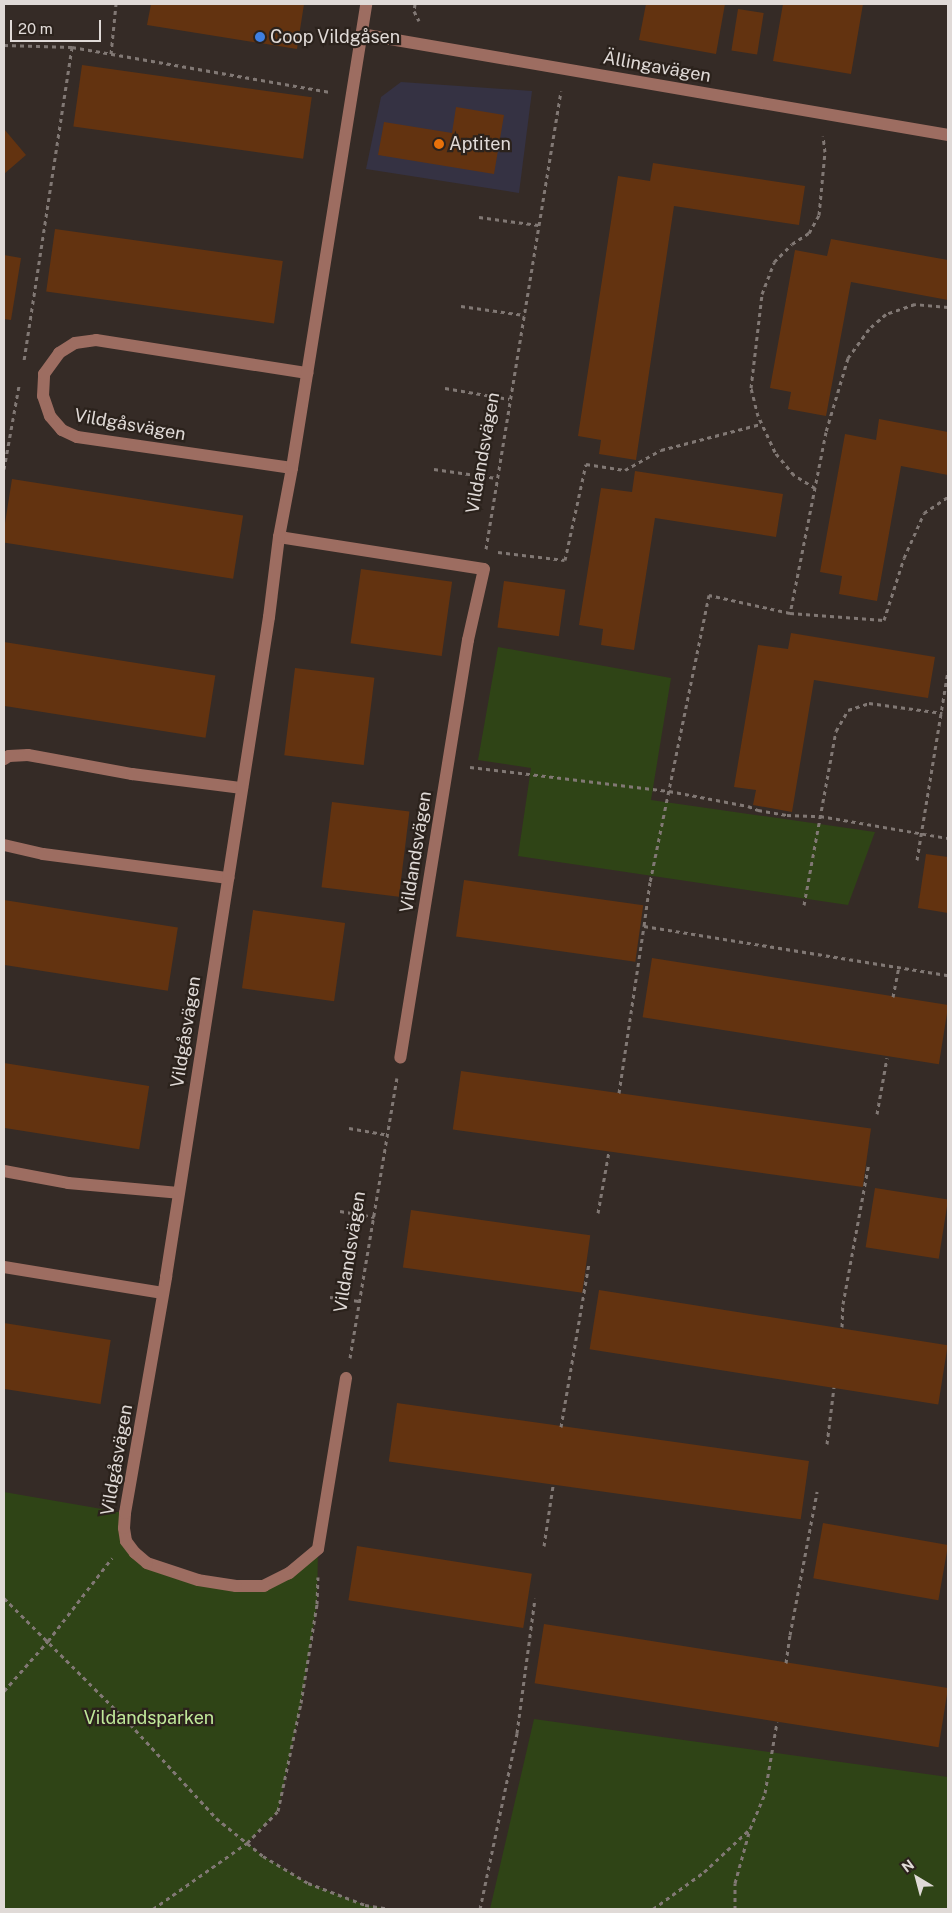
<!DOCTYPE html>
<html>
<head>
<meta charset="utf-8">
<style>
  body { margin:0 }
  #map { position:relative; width:952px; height:1913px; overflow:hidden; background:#352b26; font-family:"Public Sans",sans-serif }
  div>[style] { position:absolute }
  .commercial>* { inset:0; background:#353243 }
  .green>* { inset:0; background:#2f4416 }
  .building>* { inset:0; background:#633310; transform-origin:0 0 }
  .path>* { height:3px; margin-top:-1.5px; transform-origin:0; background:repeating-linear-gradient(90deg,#817874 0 4px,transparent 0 8px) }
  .minor>* { height:12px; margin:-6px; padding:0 6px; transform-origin:6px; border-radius:6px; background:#9d6d61 }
  .dots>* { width:14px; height:14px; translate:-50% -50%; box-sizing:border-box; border:2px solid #2b221c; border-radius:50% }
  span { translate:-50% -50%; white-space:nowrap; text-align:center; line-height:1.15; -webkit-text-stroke:4.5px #2b221c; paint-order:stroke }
  .poi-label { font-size:18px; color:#e0dad7 }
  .left { translate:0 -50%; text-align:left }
  .street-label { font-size:18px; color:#e0dad7 }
  .park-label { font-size:18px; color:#c0e99a }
  .frame { position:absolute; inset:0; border:5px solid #e0dad7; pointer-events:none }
  .north { position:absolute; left:892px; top:1853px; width:50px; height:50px; -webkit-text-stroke:4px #2b221c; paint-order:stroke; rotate:323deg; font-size:14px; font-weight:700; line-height:20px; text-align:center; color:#e0dad7 }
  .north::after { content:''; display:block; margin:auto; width:18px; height:22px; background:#e0dad7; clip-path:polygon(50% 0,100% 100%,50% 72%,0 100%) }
  .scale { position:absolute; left:10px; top:20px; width:91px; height:22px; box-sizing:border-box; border:2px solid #e0dad7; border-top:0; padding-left:6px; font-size:15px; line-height:18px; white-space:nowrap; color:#e0dad7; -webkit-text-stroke:4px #2b221c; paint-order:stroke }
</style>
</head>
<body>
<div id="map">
  <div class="commercial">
    <div style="clip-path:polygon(401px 82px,532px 91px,519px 193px,366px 169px,381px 97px)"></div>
  </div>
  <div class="green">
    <div style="clip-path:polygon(498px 647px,671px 678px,651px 800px,875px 832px,848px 905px,518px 856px,531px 768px,478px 760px)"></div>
    <div style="clip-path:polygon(4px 1492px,125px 1513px,135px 1553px,198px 1580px,264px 1586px,318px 1549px,317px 1604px,301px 1703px,278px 1811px,247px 1843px,263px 1856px,308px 1883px,365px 1905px,389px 1909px,4px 1909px)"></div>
    <div style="clip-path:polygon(534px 1719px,948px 1777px,948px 1909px,490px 1909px)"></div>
  </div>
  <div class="building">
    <div style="clip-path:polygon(151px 4px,304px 4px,297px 49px,147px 25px)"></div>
    <div style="clip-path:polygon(646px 4px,725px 4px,716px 54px,639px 40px)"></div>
    <div style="clip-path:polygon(783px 4px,863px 4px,851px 74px,773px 61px)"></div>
    <div style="left:738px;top:9px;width:26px;height:42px;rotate:9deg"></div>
    <div style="left:82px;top:65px;width:232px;height:62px;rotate:8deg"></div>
    <div style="clip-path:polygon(456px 107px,504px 115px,494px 174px,378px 155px,384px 122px,452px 133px)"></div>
    <div style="clip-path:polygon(4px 129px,26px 155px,4px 174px)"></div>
    <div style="clip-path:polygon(653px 163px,805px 186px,799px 225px,674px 206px,636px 460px,599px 454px,601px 440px,578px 436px,618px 176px,650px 181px)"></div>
    <div style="left:55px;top:229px;width:230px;height:63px;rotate:8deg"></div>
    <div style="clip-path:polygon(831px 239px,948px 260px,948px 300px,851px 282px,826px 416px,788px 409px,791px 392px,770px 388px,795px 250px,827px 256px)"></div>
    <div style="clip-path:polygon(4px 255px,21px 258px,11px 320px,4px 319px)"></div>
    <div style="clip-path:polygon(879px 419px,948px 432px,948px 475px,901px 466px,877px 601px,839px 594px,842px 576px,820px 572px,845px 434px,876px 440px)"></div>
    <div style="clip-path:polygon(635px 471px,783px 494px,776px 537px,655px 518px,634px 650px,601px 645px,603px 629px,579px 625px,601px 488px,632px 492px)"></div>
    <div style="left:12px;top:479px;width:234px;height:64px;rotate:9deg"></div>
    <div style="left:361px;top:569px;width:92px;height:75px;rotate:8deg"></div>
    <div style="left:504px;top:581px;width:62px;height:47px;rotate:8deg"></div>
    <div style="clip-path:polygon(791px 633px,935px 657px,928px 698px,814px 680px,792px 812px,753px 805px,756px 790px,734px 787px,758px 645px,788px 649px)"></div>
    <div style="left:4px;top:642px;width:214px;height:63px;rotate:9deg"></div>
    <div style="left:295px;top:668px;width:80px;height:88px;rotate:7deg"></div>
    <div style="left:332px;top:802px;width:78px;height:86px;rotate:7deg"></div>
    <div style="clip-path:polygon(926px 854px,948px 857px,948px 913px,918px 908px)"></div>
    <div style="left:464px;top:880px;width:181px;height:57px;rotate:8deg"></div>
    <div style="left:4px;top:900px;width:176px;height:64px;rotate:9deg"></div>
    <div style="left:253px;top:910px;width:93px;height:79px;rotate:8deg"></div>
    <div style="left:652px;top:958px;width:300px;height:60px;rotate:9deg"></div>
    <div style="left:4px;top:1063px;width:147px;height:64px;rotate:9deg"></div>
    <div style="left:461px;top:1071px;width:414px;height:59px;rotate:8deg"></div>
    <div style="left:875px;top:1188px;width:74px;height:60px;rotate:9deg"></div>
    <div style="left:411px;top:1210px;width:181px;height:58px;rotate:8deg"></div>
    <div style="left:599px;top:1290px;width:353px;height:60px;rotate:9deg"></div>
    <div style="left:4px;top:1323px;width:108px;height:65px;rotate:9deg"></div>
    <div style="left:397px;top:1403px;width:416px;height:59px;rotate:8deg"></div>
    <div style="left:823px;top:1523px;width:127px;height:56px;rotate:10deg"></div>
    <div style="left:357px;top:1546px;width:177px;height:55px;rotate:9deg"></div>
    <div style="left:544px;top:1624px;width:409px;height:60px;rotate:9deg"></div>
  </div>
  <div class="path">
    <div style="left:415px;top:4px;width:7px;rotate:98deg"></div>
    <div style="left:414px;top:11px;width:11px;rotate:63deg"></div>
    <div style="left:4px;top:45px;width:68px;rotate:1.7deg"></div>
    <div style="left:72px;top:47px;width:318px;rotate:98.7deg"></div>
    <div style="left:72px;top:47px;width:262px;rotate:9.9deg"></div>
    <div style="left:111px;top:54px;width:50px;rotate:-84.3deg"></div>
    <div style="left:479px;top:217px;width:60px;rotate:7.7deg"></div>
    <div style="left:461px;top:306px;width:64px;rotate:8.1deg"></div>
    <div style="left:948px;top:307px;width:33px;rotate:-175deg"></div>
    <div style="left:915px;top:304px;width:31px;rotate:161deg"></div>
    <div style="left:886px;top:314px;width:23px;rotate:139deg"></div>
    <div style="left:869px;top:329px;width:36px;rotate:126deg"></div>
    <div style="left:848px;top:358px;width:77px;rotate:106.6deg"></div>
    <div style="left:826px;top:432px;width:185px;rotate:101.2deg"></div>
    <div style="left:790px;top:613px;width:94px;rotate:4.3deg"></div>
    <div style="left:884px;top:620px;width:65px;rotate:-72.1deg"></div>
    <div style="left:904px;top:558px;width:49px;rotate:-66deg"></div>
    <div style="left:924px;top:513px;width:29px;rotate:-34deg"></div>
    <div style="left:445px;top:388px;width:65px;rotate:9.8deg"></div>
    <div style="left:4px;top:469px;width:84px;rotate:-79.8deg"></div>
    <div style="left:434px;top:469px;width:63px;rotate:8.3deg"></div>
    <div style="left:815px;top:488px;width:25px;rotate:-148deg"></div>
    <div style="left:794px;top:475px;width:30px;rotate:-130deg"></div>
    <div style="left:775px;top:452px;width:40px;rotate:-115deg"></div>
    <div style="left:758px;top:416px;width:29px;rotate:-104deg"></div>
    <div style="left:751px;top:388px;width:95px;rotate:-83.3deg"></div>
    <div style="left:762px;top:294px;width:34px;rotate:-69deg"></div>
    <div style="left:774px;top:262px;width:25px;rotate:-45deg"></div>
    <div style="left:792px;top:244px;width:20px;rotate:-33deg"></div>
    <div style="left:809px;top:233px;width:21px;rotate:-61deg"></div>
    <div style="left:819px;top:215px;width:63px;rotate:-84.6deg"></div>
    <div style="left:825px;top:152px;width:16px;rotate:-97deg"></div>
    <div style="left:486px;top:549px;width:464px;rotate:-80.7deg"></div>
    <div style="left:498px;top:552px;width:67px;rotate:6.8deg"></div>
    <div style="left:565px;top:560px;width:98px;rotate:-77.7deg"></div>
    <div style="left:586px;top:464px;width:39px;rotate:9deg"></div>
    <div style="left:625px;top:470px;width:41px;rotate:-29.1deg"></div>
    <div style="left:661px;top:450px;width:103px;rotate:-14.6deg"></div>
    <div style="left:790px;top:613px;width:83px;rotate:-167.5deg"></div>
    <div style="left:709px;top:595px;width:293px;rotate:101.6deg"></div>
    <div style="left:650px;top:882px;width:44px;rotate:97.8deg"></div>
    <div style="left:644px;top:926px;width:308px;rotate:9.2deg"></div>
    <div style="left:470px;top:767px;width:200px;rotate:6.9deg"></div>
    <div style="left:669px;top:791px;width:80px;rotate:10.8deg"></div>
    <div style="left:748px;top:806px;width:11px;rotate:22deg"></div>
    <div style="left:758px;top:810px;width:29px;rotate:10deg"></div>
    <div style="left:787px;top:815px;width:33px;rotate:2deg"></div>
    <div style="left:820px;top:816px;width:130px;rotate:9.8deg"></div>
    <div style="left:917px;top:860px;width:192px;rotate:-80.7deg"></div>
    <div style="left:804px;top:905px;width:177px;rotate:-79.6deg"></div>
    <div style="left:836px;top:731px;width:24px;rotate:-60deg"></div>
    <div style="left:848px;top:710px;width:22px;rotate:-18deg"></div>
    <div style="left:869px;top:703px;width:74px;rotate:7.8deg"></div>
    <div style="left:893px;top:997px;width:31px;rotate:-79deg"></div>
    <div style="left:619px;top:1093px;width:169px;rotate:-81.5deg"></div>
    <div style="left:877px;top:1114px;width:57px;rotate:-79.9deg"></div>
    <div style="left:349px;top:1128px;width:39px;rotate:10deg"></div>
    <div style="left:340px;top:1211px;width:35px;rotate:10deg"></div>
    <div style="left:598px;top:1213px;width:63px;rotate:-79.9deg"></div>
    <div style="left:330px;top:1297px;width:29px;rotate:8deg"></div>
    <div style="left:842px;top:1327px;width:23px;rotate:-88deg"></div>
    <div style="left:843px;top:1304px;width:143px;rotate:-79.6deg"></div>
    <div style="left:350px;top:1358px;width:284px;rotate:-80.5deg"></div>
    <div style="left:561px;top:1427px;width:165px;rotate:-80.3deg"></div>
    <div style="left:827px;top:1444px;width:57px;rotate:-83deg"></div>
    <div style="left:544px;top:1546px;width:61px;rotate:-81.5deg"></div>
    <div style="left:4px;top:1598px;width:178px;rotate:45deg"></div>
    <div style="left:130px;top:1724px;width:127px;rotate:47.5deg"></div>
    <div style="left:216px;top:1818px;width:60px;rotate:39deg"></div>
    <div style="left:263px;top:1856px;width:52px;rotate:31deg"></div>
    <div style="left:308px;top:1883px;width:61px;rotate:21.1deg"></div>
    <div style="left:365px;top:1905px;width:24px;rotate:9deg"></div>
    <div style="left:786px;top:1663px;width:28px;rotate:-82deg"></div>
    <div style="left:790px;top:1635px;width:146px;rotate:-79.3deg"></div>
    <div style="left:4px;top:1691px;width:67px;rotate:-48.7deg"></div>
    <div style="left:48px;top:1641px;width:105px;rotate:-52.4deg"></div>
    <div style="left:153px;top:1909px;width:115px;rotate:-35.1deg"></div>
    <div style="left:247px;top:1843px;width:45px;rotate:-45.9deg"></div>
    <div style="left:278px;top:1811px;width:110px;rotate:-78deg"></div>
    <div style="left:301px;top:1703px;width:100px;rotate:-80.8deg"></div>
    <div style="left:317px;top:1604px;width:27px;rotate:-88deg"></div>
    <div style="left:480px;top:1909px;width:180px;rotate:-78.1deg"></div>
    <div style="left:517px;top:1733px;width:136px;rotate:-82.4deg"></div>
    <div style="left:653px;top:1909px;width:63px;rotate:-36deg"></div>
    <div style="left:704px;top:1872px;width:63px;rotate:-43.1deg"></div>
    <div style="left:735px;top:1909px;width:26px;rotate:-90deg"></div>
    <div style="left:735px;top:1883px;width:56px;rotate:-74.5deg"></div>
    <div style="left:750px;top:1829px;width:39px;rotate:-67deg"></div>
    <div style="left:765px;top:1793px;width:72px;rotate:-80.4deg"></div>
  </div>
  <div class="minor">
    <div style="left:361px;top:34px;width:596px;rotate:9.76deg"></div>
    <div style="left:292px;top:468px;width:217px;rotate:-171.8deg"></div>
    <div style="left:77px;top:437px;width:17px;rotate:-155deg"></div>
    <div style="left:62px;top:430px;width:18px;rotate:-131deg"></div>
    <div style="left:50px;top:416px;width:21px;rotate:-109deg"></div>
    <div style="left:43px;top:396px;width:22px;rotate:-87deg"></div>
    <div style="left:44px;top:374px;width:26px;rotate:-54deg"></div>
    <div style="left:59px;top:353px;width:19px;rotate:-32deg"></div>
    <div style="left:75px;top:343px;width:21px;rotate:-8deg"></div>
    <div style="left:96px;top:340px;width:214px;rotate:8.9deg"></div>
    <div style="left:279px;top:537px;width:207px;rotate:8.9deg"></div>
    <div style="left:484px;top:569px;width:73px;rotate:102.7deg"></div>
    <div style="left:468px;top:640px;width:423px;rotate:99.2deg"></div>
    <div style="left:4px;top:759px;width:6px;rotate:-31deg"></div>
    <div style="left:9px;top:756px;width:19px;rotate:-3deg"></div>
    <div style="left:28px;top:755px;width:106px;rotate:10.4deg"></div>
    <div style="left:132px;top:774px;width:111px;rotate:7.3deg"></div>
    <div style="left:4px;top:845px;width:40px;rotate:13deg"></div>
    <div style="left:43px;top:854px;width:187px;rotate:7.4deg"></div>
    <div style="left:4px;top:1171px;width:65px;rotate:10.6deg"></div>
    <div style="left:68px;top:1183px;width:111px;rotate:5.1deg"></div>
    <div style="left:4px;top:1267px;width:161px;rotate:9.3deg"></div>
    <div style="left:346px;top:1378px;width:173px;rotate:99.3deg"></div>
    <div style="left:318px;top:1549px;width:38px;rotate:140deg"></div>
    <div style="left:289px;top:1573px;width:28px;rotate:153deg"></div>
    <div style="left:264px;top:1586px;width:28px;rotate:180deg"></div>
    <div style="left:236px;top:1586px;width:38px;rotate:-171deg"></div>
    <div style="left:198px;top:1580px;width:54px;rotate:-161.6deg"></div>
    <div style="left:147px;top:1563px;width:16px;rotate:-140deg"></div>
    <div style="left:135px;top:1553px;width:15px;rotate:-127deg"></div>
    <div style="left:126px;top:1541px;width:13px;rotate:-99deg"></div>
    <div style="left:124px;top:1528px;width:15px;rotate:-86deg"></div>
    <div style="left:125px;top:1513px;width:240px;rotate:-80.1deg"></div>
    <div style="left:166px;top:1277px;width:668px;rotate:-81.13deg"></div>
    <div style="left:269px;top:617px;width:81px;rotate:-82.9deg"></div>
    <div style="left:279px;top:537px;width:70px;rotate:-79.3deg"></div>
    <div style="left:292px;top:468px;width:470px;rotate:-80.9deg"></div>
  </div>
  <div class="dots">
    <div style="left:260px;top:37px;background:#3f7fe0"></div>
    <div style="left:439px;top:144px;background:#e8710a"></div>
  </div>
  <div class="poi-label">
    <span class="left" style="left:270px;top:37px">Coop Vildgåsen</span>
    <span class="left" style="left:449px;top:144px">Aptiten</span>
  </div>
  <div class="street-label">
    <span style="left:657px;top:67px;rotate:10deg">Ällingavägen</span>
    <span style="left:130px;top:425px;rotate:10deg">Vildgåsvägen</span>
    <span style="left:483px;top:453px;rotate:-80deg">Vildandsvägen</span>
    <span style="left:416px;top:852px;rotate:-81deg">Vildandsvägen</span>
    <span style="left:186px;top:1032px;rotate:-81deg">Vildgåsvägen</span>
    <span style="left:350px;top:1252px;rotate:-81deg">Vildandsvägen</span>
    <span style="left:117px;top:1460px;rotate:-80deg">Vildgåsvägen</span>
  </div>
  <div class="park-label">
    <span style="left:149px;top:1718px">Vildandsparken</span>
  </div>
  <div class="frame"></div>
  <div class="north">N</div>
  <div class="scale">20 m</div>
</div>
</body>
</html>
